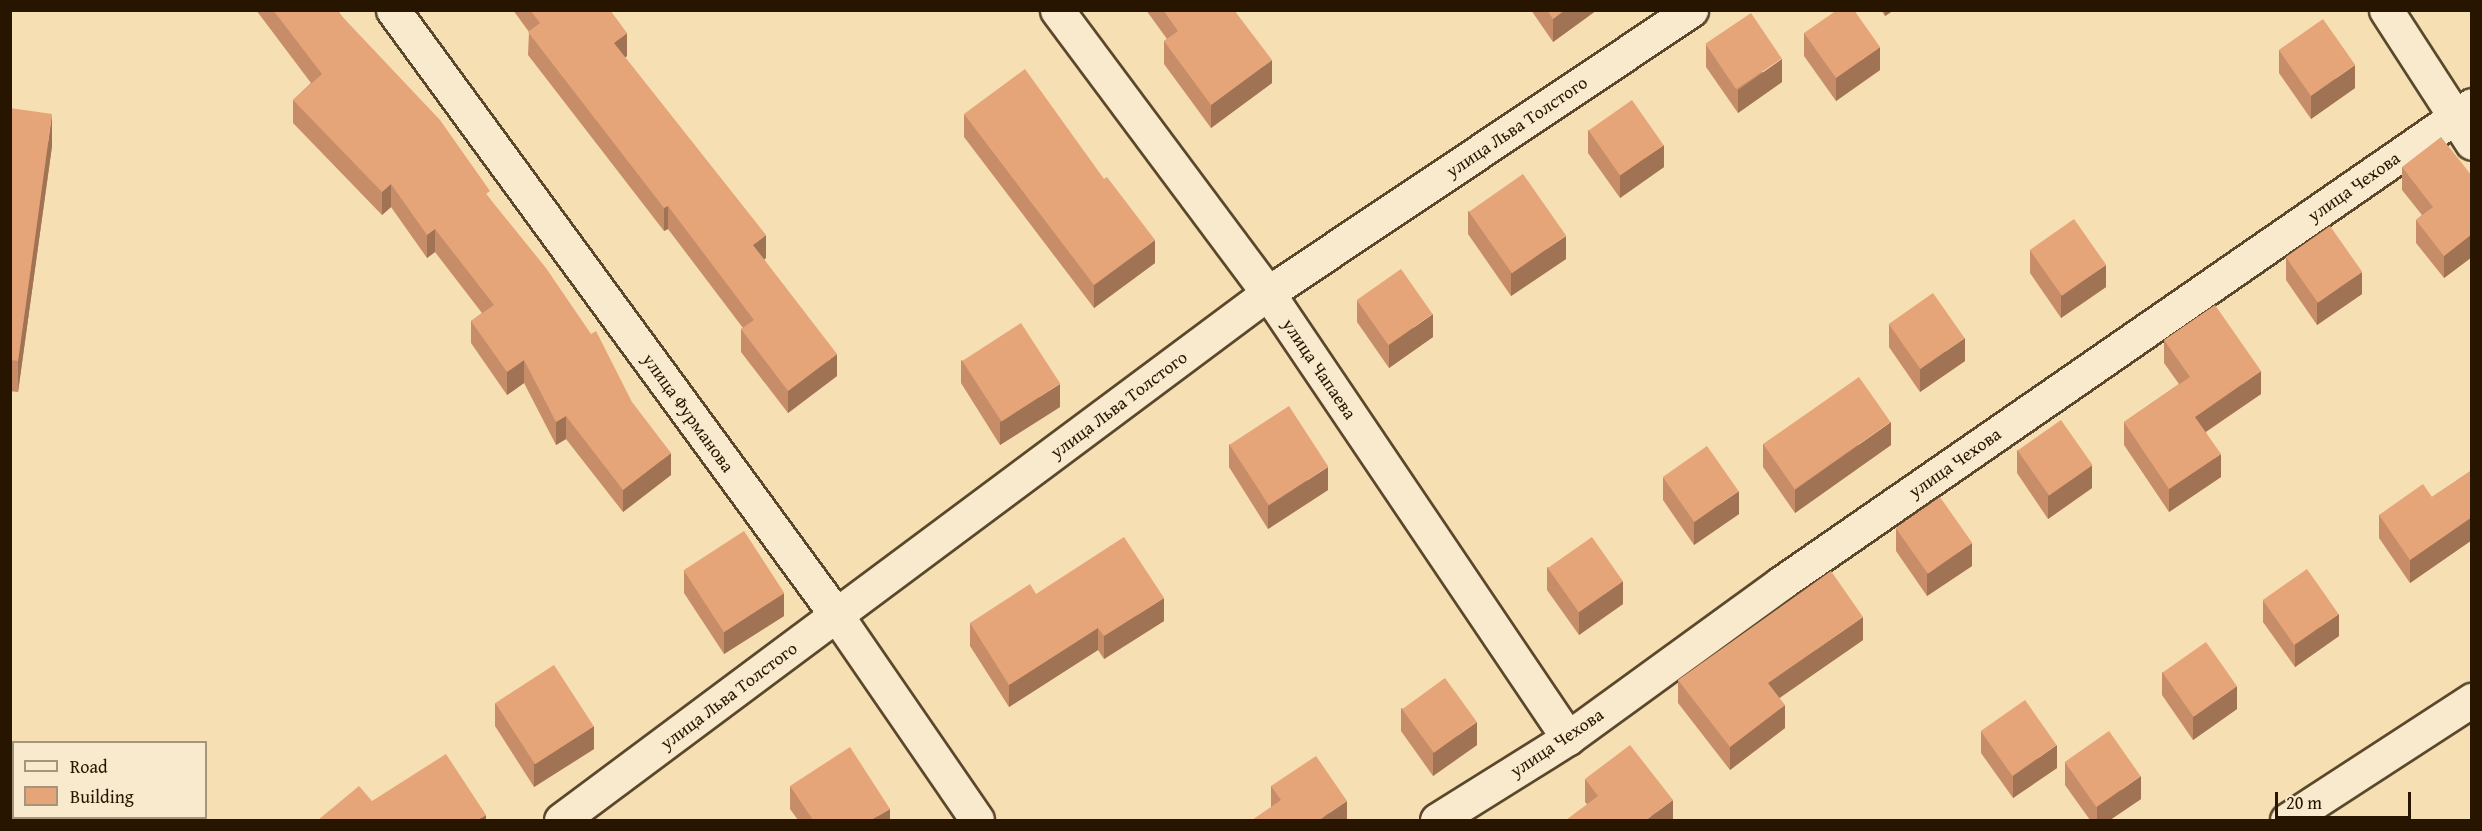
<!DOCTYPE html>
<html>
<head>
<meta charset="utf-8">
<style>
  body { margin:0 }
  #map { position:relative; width:2482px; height:831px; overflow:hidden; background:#f6dfb2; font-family:"Gentium Book Plus",serif }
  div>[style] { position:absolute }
  .roads { filter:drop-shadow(2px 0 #5b482c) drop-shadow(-2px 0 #5b482c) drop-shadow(0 2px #5b482c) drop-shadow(0 -2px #5b482c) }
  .minor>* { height:33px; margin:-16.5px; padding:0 16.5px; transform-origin:16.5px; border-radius:16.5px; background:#f9eacd }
  .wall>* { inset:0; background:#c68d68 }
  .shaded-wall>* { inset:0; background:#a17355 }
  .building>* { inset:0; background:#e6a479; transform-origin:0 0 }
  span { translate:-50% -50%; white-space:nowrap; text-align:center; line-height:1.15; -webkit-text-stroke:4.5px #f9eacd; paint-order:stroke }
  .street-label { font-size:18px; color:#271500 }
  .frame { position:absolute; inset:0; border:12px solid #271500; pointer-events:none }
  .legend { position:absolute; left:12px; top:741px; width:195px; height:78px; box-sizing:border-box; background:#f9eacd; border:2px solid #a5957b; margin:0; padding:8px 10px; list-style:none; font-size:18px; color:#271500 }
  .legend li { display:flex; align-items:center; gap:12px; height:30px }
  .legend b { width:30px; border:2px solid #a5957b }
  .scale { position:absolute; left:2275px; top:792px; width:136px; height:27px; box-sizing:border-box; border:3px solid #271500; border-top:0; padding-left:8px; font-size:18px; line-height:21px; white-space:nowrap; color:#271500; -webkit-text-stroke:4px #f9eacd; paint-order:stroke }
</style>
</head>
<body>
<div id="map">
  <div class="roads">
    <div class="minor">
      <div style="left:393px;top:10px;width:751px;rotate:53.77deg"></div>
      <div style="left:837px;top:616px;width:247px;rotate:55.5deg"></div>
      <div style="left:1057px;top:10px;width:353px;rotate:53.3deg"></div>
      <div style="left:1268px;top:293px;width:537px;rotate:56.01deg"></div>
      <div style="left:2386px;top:10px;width:158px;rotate:57.1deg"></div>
      <div style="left:561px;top:820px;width:882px;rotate:-36.7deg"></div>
      <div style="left:1268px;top:293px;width:509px;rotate:-33.78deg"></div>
      <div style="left:1437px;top:820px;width:155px;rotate:-32deg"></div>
      <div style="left:1568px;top:738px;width:263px;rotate:-36deg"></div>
      <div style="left:1781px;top:583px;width:840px;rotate:-34.67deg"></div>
      <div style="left:2287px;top:820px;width:221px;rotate:-33deg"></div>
    </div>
  </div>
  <div class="wall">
    <div style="clip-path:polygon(256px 10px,337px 10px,490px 199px,671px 475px,623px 512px,566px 439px,556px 445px,524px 383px,507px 395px,471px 343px,471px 321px,482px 313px,435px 252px,427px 258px,391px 207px,382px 215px,293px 123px,293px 100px,311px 83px)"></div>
    <div style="clip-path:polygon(513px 10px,610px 10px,627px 56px,625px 58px,766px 258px,764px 259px,837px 376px,788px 413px,741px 352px,741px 329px,743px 328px,668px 229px,664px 231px,528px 55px,529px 32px)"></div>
    <div style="clip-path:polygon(1146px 10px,1234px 10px,1272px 83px,1211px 128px,1164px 64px,1164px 41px,1167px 39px)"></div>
    <div style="clip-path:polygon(1531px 10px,1597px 10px,1553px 42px)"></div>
    <div style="clip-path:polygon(1881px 10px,1894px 10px,1885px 16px)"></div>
    <div style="clip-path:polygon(1804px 33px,1880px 70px,1836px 101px,1804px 56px)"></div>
    <div style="clip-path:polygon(1706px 44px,1782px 82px,1738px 113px,1706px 67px)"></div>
    <div style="clip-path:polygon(2279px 50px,2355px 88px,2311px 119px,2279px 73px)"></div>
    <div style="clip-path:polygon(10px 108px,52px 146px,18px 392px,10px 391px)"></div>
    <div style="clip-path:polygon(964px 114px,1155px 263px,1094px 308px,964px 137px)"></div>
    <div style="clip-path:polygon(1588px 130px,1664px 167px,1620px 198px,1588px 153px)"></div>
    <div style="clip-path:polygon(2402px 167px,2472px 176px,2472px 257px,2444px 278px,2416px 243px,2416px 220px,2422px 215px,2402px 190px)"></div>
    <div style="clip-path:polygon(1468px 211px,1566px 259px,1511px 296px,1468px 234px)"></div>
    <div style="clip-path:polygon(2030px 250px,2106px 287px,2061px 318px,2030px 273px)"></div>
    <div style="clip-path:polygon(2286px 257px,2362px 294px,2317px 325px,2286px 280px)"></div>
    <div style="clip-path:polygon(1357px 300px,1433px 337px,1389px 368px,1357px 322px)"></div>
    <div style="clip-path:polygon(1889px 324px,1965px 361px,1920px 392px,1889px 347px)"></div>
    <div style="clip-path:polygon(2164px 340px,2261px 394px,2206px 432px,2221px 477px,2169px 512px,2124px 445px,2124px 422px,2179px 384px,2164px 363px)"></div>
    <div style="clip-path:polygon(961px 360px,1060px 407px,1000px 445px,961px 383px)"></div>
    <div style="clip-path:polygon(1229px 444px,1328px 490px,1268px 529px,1229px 467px)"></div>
    <div style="clip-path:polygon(1763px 444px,1891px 445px,1795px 513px,1763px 467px)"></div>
    <div style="clip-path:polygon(2017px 450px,2092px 488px,2048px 519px,2017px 473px)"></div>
    <div style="clip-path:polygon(2472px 470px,2472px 540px,2410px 583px,2379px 538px,2379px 515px,2432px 497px)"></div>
    <div style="clip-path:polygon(1663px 477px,1739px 514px,1694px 545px,1663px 500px)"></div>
    <div style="clip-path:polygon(1896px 528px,1972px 566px,1927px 596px,1896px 551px)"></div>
    <div style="clip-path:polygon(1547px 567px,1623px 604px,1579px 635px,1547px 590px)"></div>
    <div style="clip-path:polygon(684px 570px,784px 616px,724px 654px,684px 593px)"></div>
    <div style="clip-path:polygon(1036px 594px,1164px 621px,1104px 659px,1098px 650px,1009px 707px,970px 646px,970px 623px)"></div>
    <div style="clip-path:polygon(2263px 600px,2339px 636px,2295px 667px,2263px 622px)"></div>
    <div style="clip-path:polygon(1863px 640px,1779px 698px,1785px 728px,1730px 770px,1678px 703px,1678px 680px)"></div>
    <div style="clip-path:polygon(2162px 672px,2237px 709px,2193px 740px,2162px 695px)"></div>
    <div style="clip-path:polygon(495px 703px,594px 749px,534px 787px,495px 726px)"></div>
    <div style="clip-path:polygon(1401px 708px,1477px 745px,1433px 776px,1401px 731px)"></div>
    <div style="clip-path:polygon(1981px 731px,2057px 768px,2013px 798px,1981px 753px)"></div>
    <div style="clip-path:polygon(2065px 762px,2141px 799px,2110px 820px,2090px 820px,2065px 785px)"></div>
    <div style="clip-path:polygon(1585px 779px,1673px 820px,1587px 804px,1585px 802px)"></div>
    <div style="clip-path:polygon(790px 786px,890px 820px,798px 820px,790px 809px)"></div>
    <div style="clip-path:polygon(1271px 786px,1347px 820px,1271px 807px)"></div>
  </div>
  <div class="shaded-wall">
    <div style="clip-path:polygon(1565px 10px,1597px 10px,1553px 42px,1553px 19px)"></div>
    <div style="clip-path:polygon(1885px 10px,1894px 10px,1885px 16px)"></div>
    <div style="clip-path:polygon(627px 33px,627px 56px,614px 66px,614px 43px)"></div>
    <div style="clip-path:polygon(1880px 47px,1880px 70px,1836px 101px,1836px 78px)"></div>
    <div style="clip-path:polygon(1782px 59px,1782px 82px,1738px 113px,1738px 90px)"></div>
    <div style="clip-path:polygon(1272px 60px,1272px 83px,1211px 128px,1211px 105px)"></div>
    <div style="clip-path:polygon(2355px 65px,2355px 88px,2311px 119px,2311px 96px)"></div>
    <div style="clip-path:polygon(52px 114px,52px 146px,18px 392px,18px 361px)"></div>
    <div style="clip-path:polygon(1664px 145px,1664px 167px,1620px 198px,1620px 175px)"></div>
    <div style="clip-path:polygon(391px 184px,391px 207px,382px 215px,382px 192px)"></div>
    <div style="clip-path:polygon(668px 206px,668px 229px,664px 231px,664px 208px)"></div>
    <div style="clip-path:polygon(435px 229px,435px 252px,427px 258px,427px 235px)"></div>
    <div style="clip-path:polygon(2472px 234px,2472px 257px,2444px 278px,2444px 256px)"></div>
    <div style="clip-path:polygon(766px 235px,766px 258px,753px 268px,753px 245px)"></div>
    <div style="clip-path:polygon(1566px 236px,1566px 259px,1511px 296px,1511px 273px)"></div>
    <div style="clip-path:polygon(1155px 240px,1155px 263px,1094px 308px,1094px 285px)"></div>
    <div style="clip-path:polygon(2106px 265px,2106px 287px,2061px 318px,2061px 295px)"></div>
    <div style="clip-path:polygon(2362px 272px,2362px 294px,2317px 325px,2317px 302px)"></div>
    <div style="clip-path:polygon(1433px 314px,1433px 337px,1389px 368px,1389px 345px)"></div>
    <div style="clip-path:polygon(1965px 338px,1965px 361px,1920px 392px,1920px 369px)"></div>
    <div style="clip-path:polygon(837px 354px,837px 376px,788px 413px,788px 391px)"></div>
    <div style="clip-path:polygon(524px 360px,524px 383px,507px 395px,507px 372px)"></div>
    <div style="clip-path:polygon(2261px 371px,2261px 394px,2195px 439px,2195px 417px)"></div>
    <div style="clip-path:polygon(1060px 384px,1060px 407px,1000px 445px,1000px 422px)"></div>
    <div style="clip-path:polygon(566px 416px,566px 439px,556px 445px,556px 422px)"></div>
    <div style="clip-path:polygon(1891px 422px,1891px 445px,1795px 513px,1795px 490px)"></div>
    <div style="clip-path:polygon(671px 453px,671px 475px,623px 512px,623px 490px)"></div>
    <div style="clip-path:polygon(2221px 454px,2221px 477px,2169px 512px,2169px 489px)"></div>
    <div style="clip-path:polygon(2092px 465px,2092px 488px,2048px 519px,2048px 496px)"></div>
    <div style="clip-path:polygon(1328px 467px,1328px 490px,1268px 529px,1268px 506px)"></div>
    <div style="clip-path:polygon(1739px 491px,1739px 514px,1694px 545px,1694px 522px)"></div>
    <div style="clip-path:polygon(2472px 517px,2472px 540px,2410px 583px,2410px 560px)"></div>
    <div style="clip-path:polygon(1972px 543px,1972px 566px,1927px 596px,1927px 573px)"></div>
    <div style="clip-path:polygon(1623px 581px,1623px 604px,1579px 635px,1579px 612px)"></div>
    <div style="clip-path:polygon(784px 593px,784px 616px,724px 654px,724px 631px)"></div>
    <div style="clip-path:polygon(1164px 598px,1164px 621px,1104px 659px,1104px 636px)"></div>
    <div style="clip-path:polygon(2339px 614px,2339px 636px,2295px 667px,2295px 644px)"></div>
    <div style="clip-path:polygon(1863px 617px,1863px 640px,1768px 706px,1768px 683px)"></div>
    <div style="clip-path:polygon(1098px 628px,1098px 650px,1009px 707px,1009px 685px)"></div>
    <div style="clip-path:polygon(2237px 686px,2237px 709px,2193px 740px,2193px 717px)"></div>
    <div style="clip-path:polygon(1785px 705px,1785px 728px,1730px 770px,1730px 747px)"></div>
    <div style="clip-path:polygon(1477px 722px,1477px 745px,1433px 776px,1433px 753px)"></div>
    <div style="clip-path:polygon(594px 726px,594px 749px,534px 787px,534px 764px)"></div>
    <div style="clip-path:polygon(2057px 745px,2057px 768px,2013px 798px,2013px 776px)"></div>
    <div style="clip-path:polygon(2141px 776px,2141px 799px,2110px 820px,2097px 820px,2097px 807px)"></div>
    <div style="clip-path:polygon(1673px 800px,1673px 820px,1646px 820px)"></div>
    <div style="clip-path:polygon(1347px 801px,1347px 820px,1319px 820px)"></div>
    <div style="clip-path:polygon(890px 809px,890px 820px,871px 820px)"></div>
    <div style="clip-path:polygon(486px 815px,486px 820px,477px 820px)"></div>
  </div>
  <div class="building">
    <div style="clip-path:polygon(273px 10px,336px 10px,440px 120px,490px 191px,486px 194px,546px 268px,591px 334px,596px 331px,632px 402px,671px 453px,623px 490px,566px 416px,556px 422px,524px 360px,507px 372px,471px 321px,494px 305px,435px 229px,427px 235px,391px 184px,382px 192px,293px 100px,322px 74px)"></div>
    <div style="clip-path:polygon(530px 10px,610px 10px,627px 33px,614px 43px,766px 235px,753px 245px,837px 354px,788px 391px,741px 329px,754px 320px,668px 206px,664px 208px,528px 32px,540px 23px)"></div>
    <div style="clip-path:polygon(1163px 10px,1234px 10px,1272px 60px,1211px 105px,1164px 41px,1178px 31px)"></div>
    <div style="clip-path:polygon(1547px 10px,1565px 10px,1553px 19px)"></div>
    <div style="clip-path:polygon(1837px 10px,1854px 10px,1880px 47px,1836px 78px,1804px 33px)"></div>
    <div style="left:1751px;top:13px;width:55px;height:55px;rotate:56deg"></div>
    <div style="left:2323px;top:19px;width:56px;height:54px;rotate:55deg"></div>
    <div style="clip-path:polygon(1025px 69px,1104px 179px,1107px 177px,1155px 240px,1094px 285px,964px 114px)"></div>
    <div style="left:1632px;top:100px;width:55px;height:53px;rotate:55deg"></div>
    <div style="clip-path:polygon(10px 108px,52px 114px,18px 361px,10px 360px)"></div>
    <div style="clip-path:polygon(2441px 137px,2472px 176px,2472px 234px,2444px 256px,2416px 220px,2433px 207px,2402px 167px)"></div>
    <div style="left:1523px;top:174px;width:75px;height:66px;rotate:55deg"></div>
    <div style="left:2074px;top:219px;width:56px;height:54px;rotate:55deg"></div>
    <div style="left:2330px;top:226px;width:56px;height:54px;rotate:55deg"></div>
    <div style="left:1401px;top:269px;width:55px;height:54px;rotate:55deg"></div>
    <div style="left:1933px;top:293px;width:55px;height:54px;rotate:55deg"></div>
    <div style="clip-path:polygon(2215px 305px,2261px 371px,2195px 417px,2221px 454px,2169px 489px,2124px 422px,2190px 377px,2164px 340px)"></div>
    <div style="left:1021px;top:323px;width:72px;height:70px;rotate:57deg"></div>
    <div style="left:1859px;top:377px;width:55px;height:117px;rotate:55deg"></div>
    <div style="left:1289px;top:406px;width:72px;height:71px;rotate:57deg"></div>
    <div style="left:2061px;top:420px;width:55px;height:53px;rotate:55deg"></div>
    <div style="left:1707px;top:446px;width:55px;height:54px;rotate:55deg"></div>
    <div style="clip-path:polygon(2472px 470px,2472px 517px,2410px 560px,2379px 515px,2423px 484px,2432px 497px)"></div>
    <div style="left:1940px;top:497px;width:56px;height:54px;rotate:55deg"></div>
    <div style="left:744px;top:531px;width:74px;height:72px;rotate:57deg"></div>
    <div style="clip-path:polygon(1124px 537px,1164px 598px,1104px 636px,1098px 628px,1009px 685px,970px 623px,1030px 584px,1036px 594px)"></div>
    <div style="left:1592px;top:537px;width:54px;height:54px;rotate:55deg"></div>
    <div style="left:2307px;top:569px;width:55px;height:54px;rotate:55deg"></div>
    <div style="clip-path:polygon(1831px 571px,1863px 617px,1768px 683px,1785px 705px,1730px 747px,1678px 680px)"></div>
    <div style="left:2206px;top:642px;width:54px;height:53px;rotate:55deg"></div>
    <div style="left:554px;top:665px;width:73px;height:70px;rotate:57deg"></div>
    <div style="left:1445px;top:678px;width:54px;height:53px;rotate:54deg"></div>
    <div style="left:2025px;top:700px;width:55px;height:54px;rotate:55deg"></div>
    <div style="left:2109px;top:731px;width:55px;height:54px;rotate:55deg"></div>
    <div style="clip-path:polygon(1630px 745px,1673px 800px,1646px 820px,1566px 820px,1598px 796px,1585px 779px)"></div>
    <div style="clip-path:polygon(850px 747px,890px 809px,871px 820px,813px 820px,790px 786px)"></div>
    <div style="clip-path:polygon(446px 754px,486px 815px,477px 820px,318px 820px,359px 786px,372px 801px)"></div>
    <div style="clip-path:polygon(1316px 756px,1347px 801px,1319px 820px,1252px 820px,1281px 800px,1271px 786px)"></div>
  </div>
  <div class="street-label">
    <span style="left:1517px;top:127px;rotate:-34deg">улица Льва Толстого</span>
    <span style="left:2354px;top:187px;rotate:-35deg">улица Чехова</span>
    <span style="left:1319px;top:369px;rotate:56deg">улица Чапаева</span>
    <span style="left:1119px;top:405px;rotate:-37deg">улица Льва Толстого</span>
    <span style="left:688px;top:413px;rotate:54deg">улица Фурманова</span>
    <span style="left:1955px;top:463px;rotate:-35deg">улица Чехова</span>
    <span style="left:729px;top:696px;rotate:-37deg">улица Льва Толстого</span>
    <span style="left:1557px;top:743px;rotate:-34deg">улица Чехова</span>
  </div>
  <div class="frame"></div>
  <ul class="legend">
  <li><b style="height:8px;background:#f9eacd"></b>Road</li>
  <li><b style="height:16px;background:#e6a479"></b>Building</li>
  </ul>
  <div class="scale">20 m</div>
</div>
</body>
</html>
